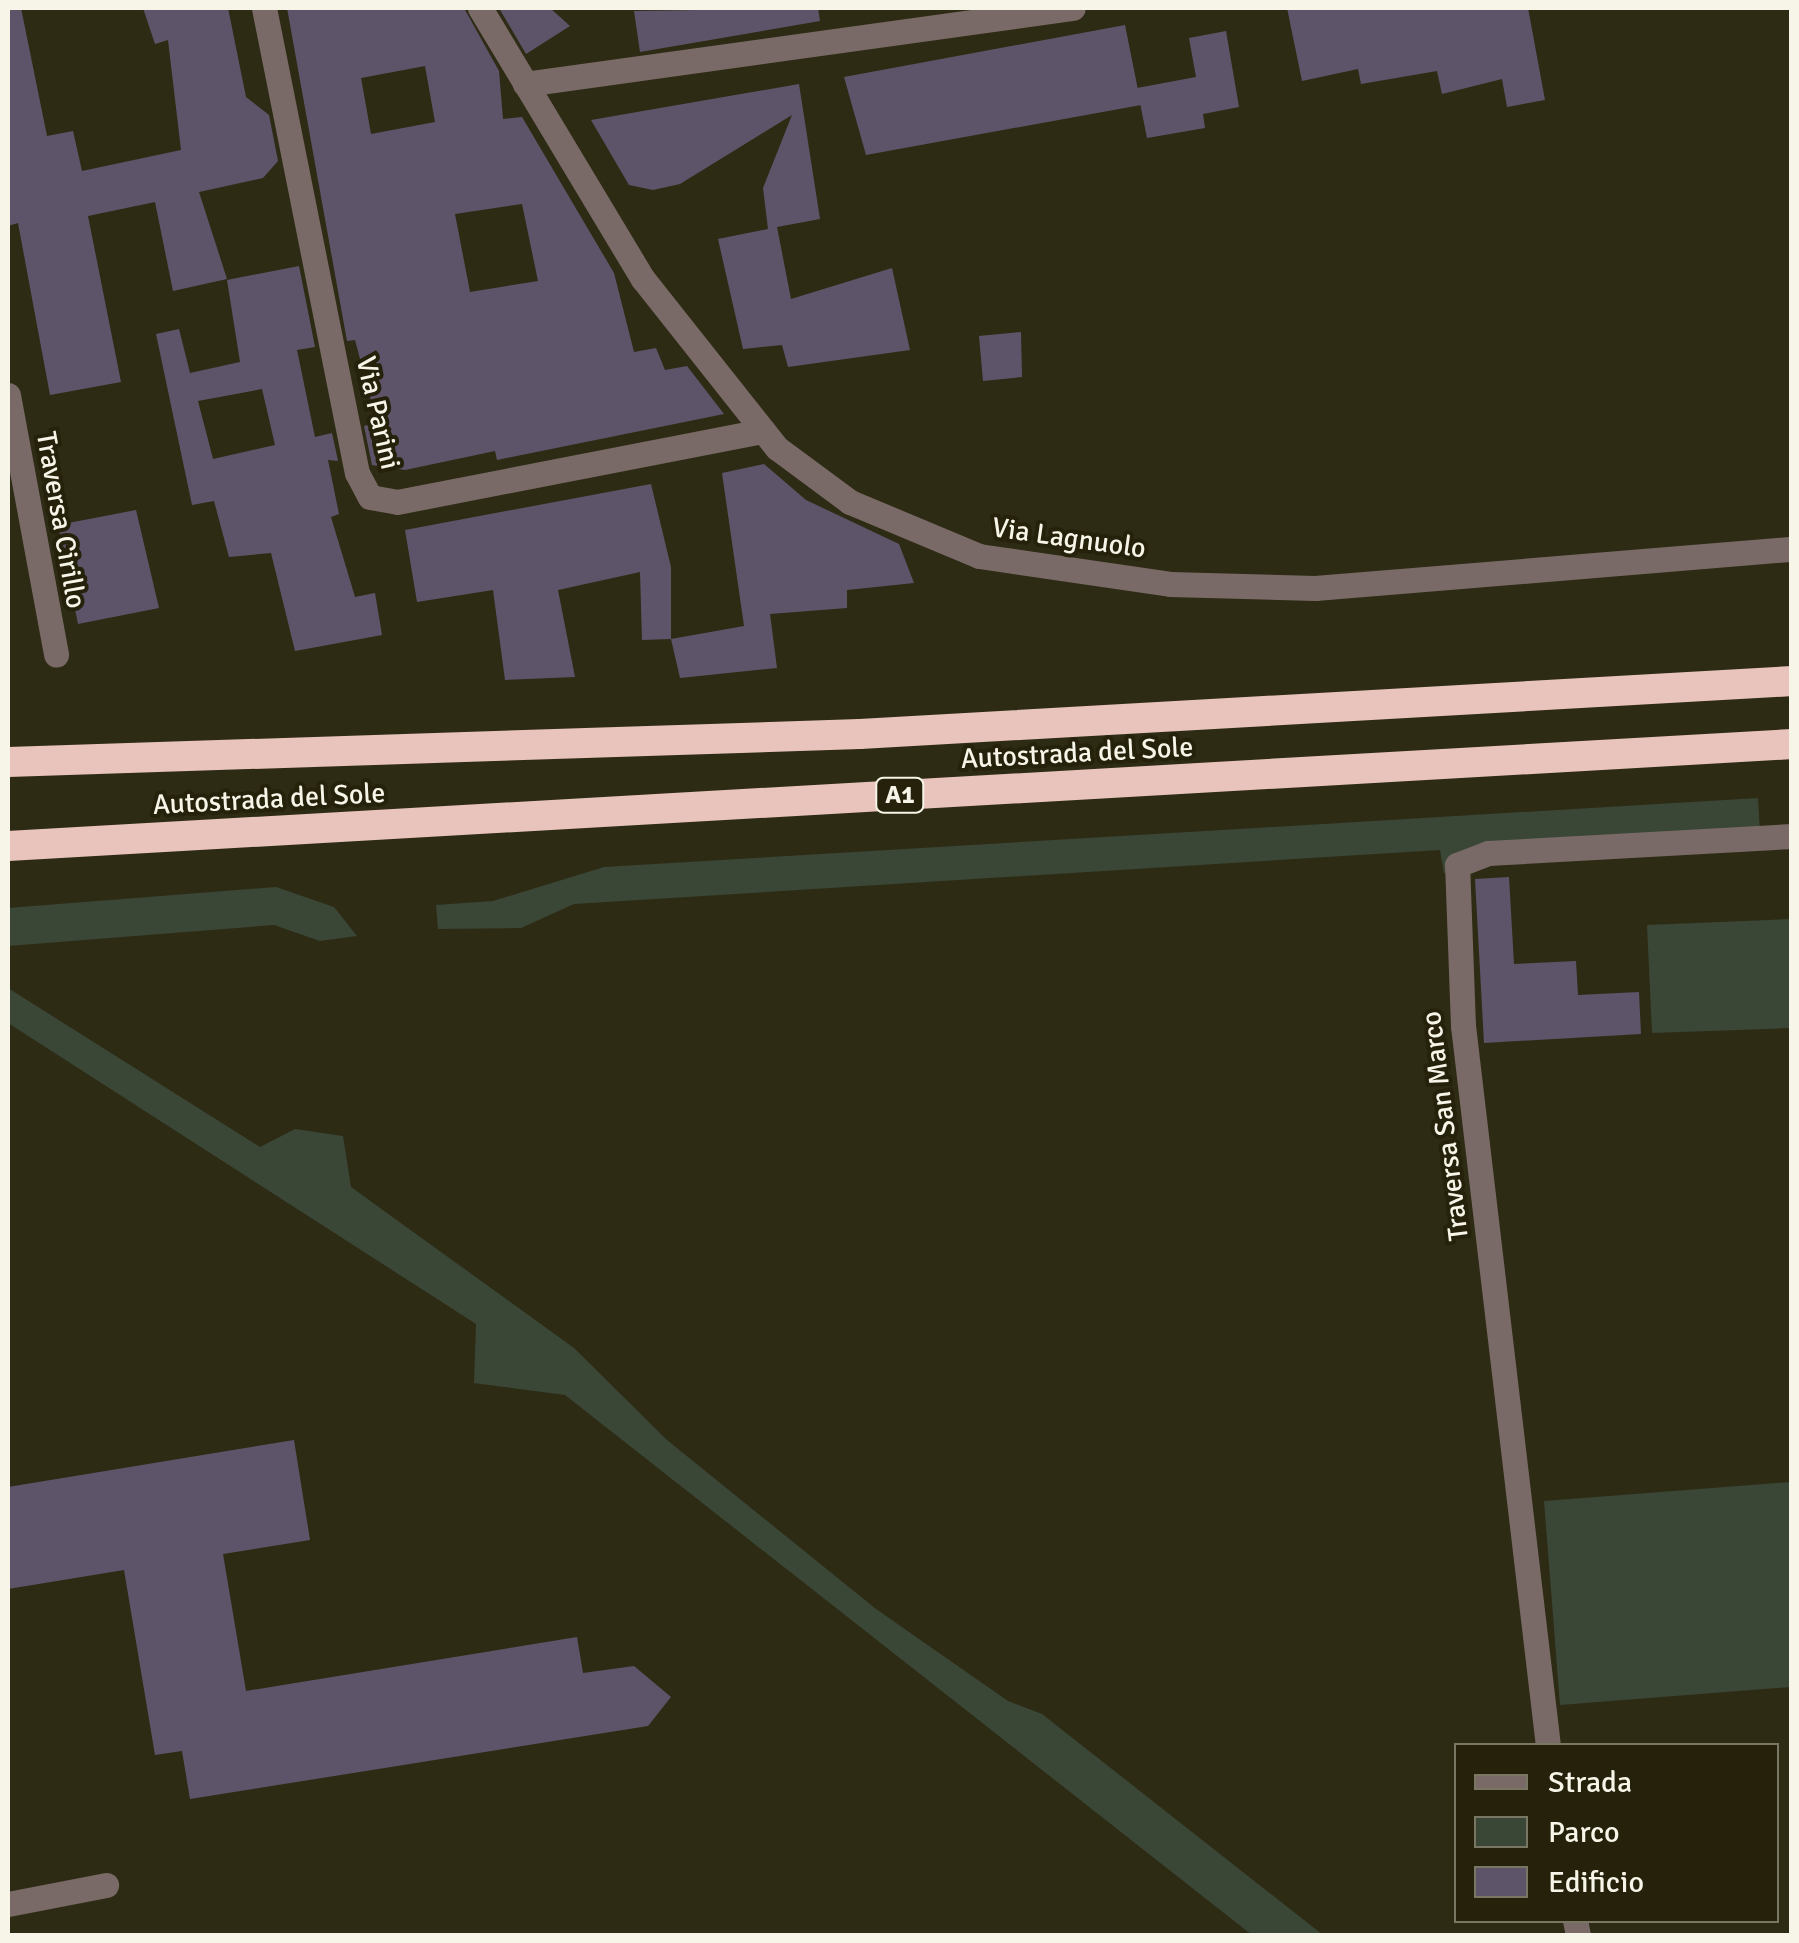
<!DOCTYPE html>
<style>
body{margin:0}
#map{position:relative;width:1799px;height:1943px;overflow:hidden;background:#2e2b15;font-family:Signika,sans-serif}
div>[style]{position:absolute}
[style*='--x']{left:calc(var(--x)*1px);top:calc(var(--y)*1px);width:calc(var(--w)*1px);rotate:calc(var(--a)*1deg)}
.green>*{inset:0;background:#3a4636}
.building>*{inset:0;background:#5e546a}
.street>*{height:25px;margin:-12.5px;padding:0 12.5px;transform-origin:12.5px;border-radius:12.5px;background:#7a6a67}
.highway>*{height:30px;margin:-15px;padding:0 15px;transform-origin:15px;border-radius:15px;background:#e9c4bc}
span{translate:-50% -50%;white-space:nowrap;text-align:center;line-height:1.15;-webkit-text-stroke:8px #25210b;paint-order:stroke}
.shield-label span{padding:2px 8px;background:#25210b;border:2px solid;border-radius:8px;-webkit-text-stroke-width:0}
.shield-label{font-size:25px;color:#f7f5e8;font-weight:700}
.street-label{font-size:28px;color:#f7f5e8}
.frame{position:absolute;inset:0;border:10px solid #f7f5e8;pointer-events:none}
.legend{position:absolute;left:1454px;top:1743px;width:325px;height:180px;box-sizing:border-box;background:#25210b;border:2px solid #797663;margin:0;padding:12px 18px;list-style:none;font-size:30px;color:#f7f5e8}
.legend li{display:flex;align-items:center;gap:20px;height:50px}
.legend b{width:50px;border:2px solid #797663}
</style>
<div id="map">
<div class="green">
<div style="clip-path:polygon(1758px 798px,1760px 833px,1493px 848px,1444px 874px,1440px 850px,574px 904px,521px 928px,438px 929px,436px 905px,493px 901px,604px 867px)"></div>
<div style="clip-path:polygon(276px 887px,334px 907px,357px 936px,320px 941px,274px 925px,8px 946px,8px 908px)"></div>
<div style="clip-path:polygon(1791px 919px,1791px 1028px,1652px 1033px,1647px 925px)"></div>
<div style="clip-path:polygon(8px 988px,260px 1147px,295px 1129px,343px 1136px,351px 1187px,574px 1348px,667px 1440px,876px 1609px,1008px 1701px,1042px 1714px,1323px 1935px,1252px 1935px,565px 1395px,474px 1383px,476px 1324px,8px 1023px)"></div>
<div style="clip-path:polygon(1791px 1482px,1791px 1687px,1560px 1705px,1544px 1501px)"></div>
</div>
<div class="building">
<div style="clip-path:polygon(21px 8px,47px 136px,73px 131px,82px 171px,181px 150px,168px 40px,155px 44px,143px 8px,228px 8px,246px 97px,269px 115px,278px 161px,263px 178px,199px 192px,227px 279px,173px 291px,155px 202px,88px 216px,121px 382px,50px 395px,18px 223px,8px 226px,8px 10px)"></div>
<div style="clip-path:polygon(evenodd,287px 8px,464px 8px,499px 71px,503px 119px,522px 117px,614px 273px,634px 352px,656px 348px,665px 370px,687px 366px,724px 414px,497px 460px,495px 451px,405px 470px,372px 465px,364px 426px,377px 423px,355px 340px,347px 341px,287px 8px,425px 66px,435px 122px,371px 134px,361px 78px,425px 66px,287px 8px,522px 204px,538px 281px,470px 292px,455px 214px,522px 204px)"></div>
<div style="clip-path:polygon(499px 8px,550px 8px,570px 26px,526px 54px)"></div>
<div style="clip-path:polygon(818px 8px,820px 21px,640px 52px,634px 11px)"></div>
<div style="clip-path:polygon(1287px 8px,1528px 8px,1545px 100px,1507px 107px,1502px 79px,1442px 94px,1437px 71px,1361px 84px,1358px 69px,1302px 81px)"></div>
<div style="clip-path:polygon(1125px 25px,1141px 105px,866px 155px,844px 77px)"></div>
<div style="clip-path:polygon(1226px 31px,1239px 107px,1203px 114px,1205px 128px,1147px 138px,1137px 88px,1196px 77px,1189px 38px)"></div>
<div style="clip-path:polygon(799px 84px,820px 219px,777px 227px,791px 299px,892px 268px,910px 350px,788px 367px,782px 345px,743px 349px,718px 239px,768px 229px,763px 188px,792px 115px,680px 184px,653px 190px,629px 185px,591px 120px)"></div>
<div style="clip-path:polygon(evenodd,299px 266px,315px 347px,297px 350px,315px 437px,332px 433px,338px 461px,328px 460px,339px 514px,331px 517px,355px 597px,375px 593px,382px 635px,295px 651px,271px 553px,229px 557px,214px 501px,192px 505px,156px 334px,179px 329px,190px 373px,240px 362px,227px 280px,299px 266px,262px 389px,275px 445px,213px 459px,198px 401px,262px 389px)"></div>
<div style="clip-path:polygon(1021px 332px,1022px 377px,983px 381px,979px 336px)"></div>
<div style="clip-path:polygon(764px 464px,806px 500px,899px 544px,914px 583px,847px 590px,847px 608px,770px 614px,777px 668px,680px 678px,671px 639px,744px 626px,722px 473px)"></div>
<div style="clip-path:polygon(651px 484px,671px 567px,671px 639px,642px 640px,640px 572px,558px 590px,575px 677px,505px 680px,493px 590px,417px 602px,405px 530px)"></div>
<div style="clip-path:polygon(136px 510px,159px 608px,78px 624px,58px 525px)"></div>
<div style="clip-path:polygon(1509px 877px,1514px 964px,1576px 961px,1578px 995px,1639px 992px,1641px 1034px,1484px 1043px,1475px 879px)"></div>
<div style="clip-path:polygon(294px 1440px,310px 1540px,223px 1554px,246px 1691px,577px 1637px,583px 1673px,634px 1666px,671px 1697px,648px 1726px,190px 1799px,182px 1751px,155px 1755px,124px 1570px,8px 1589px,8px 1487px)"></div>
</div>
<div class="street">
<div style="--x:264;--y:8;--w:474;--a:78.7"></div>
<div style="--x:357;--y:473;--w:27;--a:62"></div>
<div style="--x:370;--y:497;--w:27;--a:10"></div>
<div style="--x:397;--y:502;--w:373;--a:-11"></div>
<div style="--x:480;--y:8;--w:316;--a:59"></div>
<div style="--x:643;--y:279;--w:216;--a:51.6"></div>
<div style="--x:777;--y:448;--w:91;--a:36.5"></div>
<div style="--x:850;--y:502;--w:140;--a:22.7"></div>
<div style="--x:979;--y:556;--w:193;--a:8.3"></div>
<div style="--x:1170;--y:584;--w:145;--a:1.6"></div>
<div style="--x:1315;--y:588;--w:479;--a:-4.7"></div>
<div style="--x:525;--y:84;--w:553;--a:-7.9"></div>
<div style="--x:8;--y:395;--w:264;--a:79.5"></div>
<div style="--x:1548;--y:1746;--w:725;--a:-96.73"></div>
<div style="--x:1463;--y:1026;--w:161;--a:-92.1"></div>
<div style="--x:1457;--y:865;--w:33;--a:-21"></div>
<div style="--x:1488;--y:853;--w:304;--a:-3.2"></div>
<div style="--x:8;--y:1904;--w:100;--a:-11"></div>
<div style="--x:1575;--y:1920;--w:16;--a:79"></div>
</div>
<div class="highway">
<div style="--x:8;--y:762;--w:852;--a:-1.88"></div>
<div style="--x:860;--y:734;--w:934;--a:-3.25"></div>
<div style="--x:8;--y:846;--w:1787;--a:-3.27"></div>
</div>
<div class="shield-label">
<span style="left:900px;top:795px">A1</span>
</div>
<div class="street-label">
<span style="left:378px;top:413px;rotate:77deg">Via Parini</span>
<span style="left:61px;top:520px;rotate:80deg">Traversa Cirillo</span>
<span style="left:1069px;top:538px;rotate:8deg">Via Lagnuolo</span>
<span style="left:1077px;top:753px;rotate:-3deg">Autostrada del Sole</span>
<span style="left:269px;top:799px;rotate:-3deg">Autostrada del Sole</span>
<span style="left:1445px;top:1126px;rotate:-97deg">Traversa San Marco</span>
</div>
<div class="frame"></div>
<ul class="legend">
<li><b style="height:12px;background:#7a6a67"></b>Strada</li>
<li><b style="height:28px;background:#3a4636"></b>Parco</li>
<li><b style="height:28px;background:#5e546a"></b>Edificio</li>
</ul>
</div>
